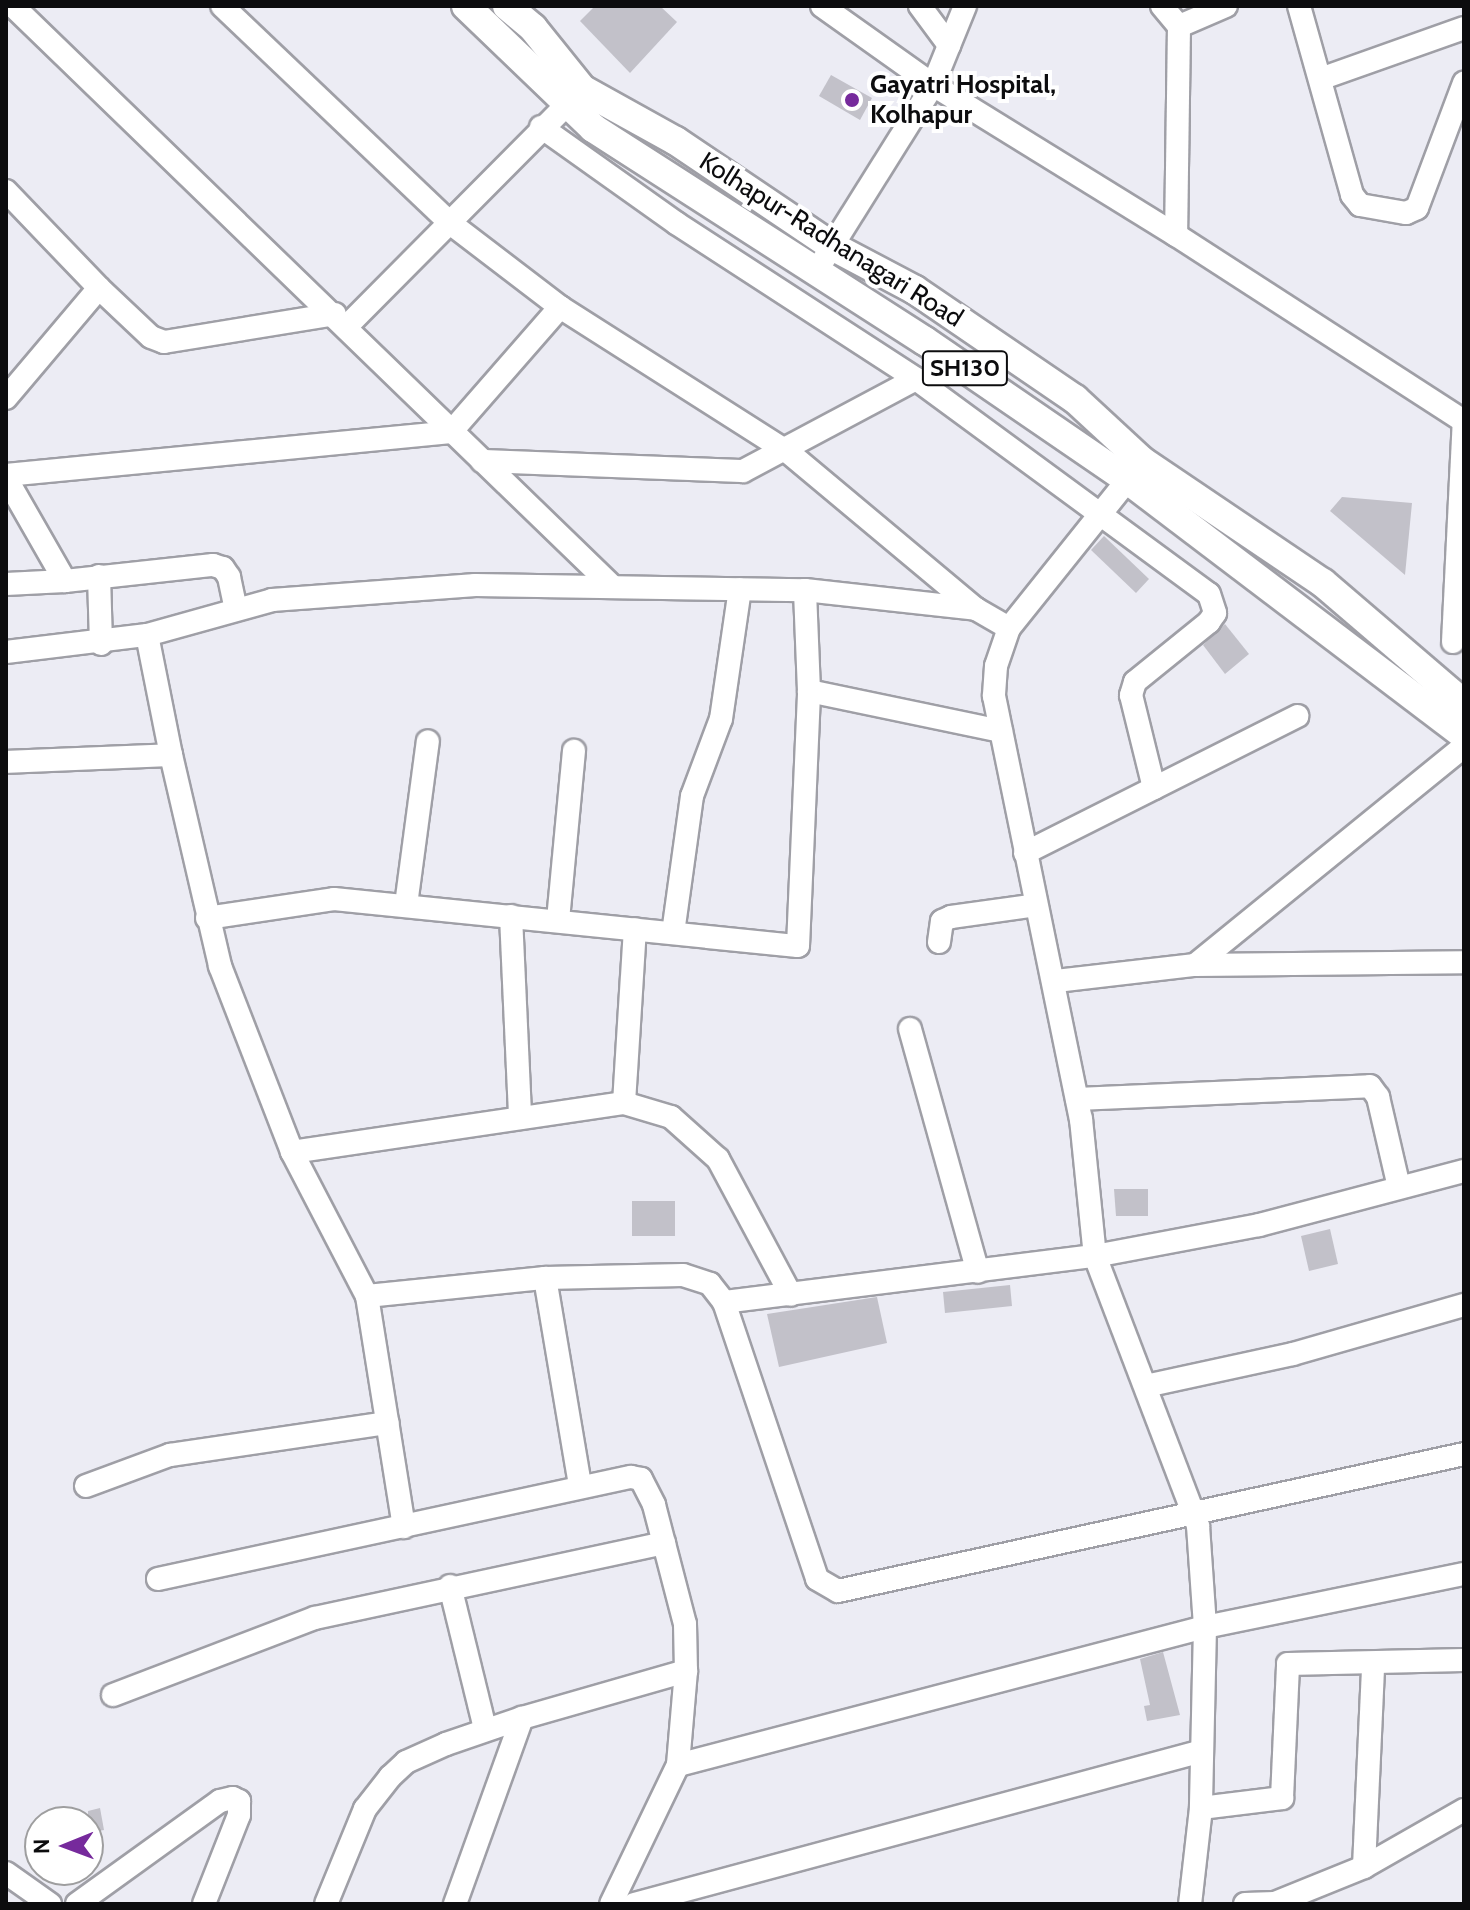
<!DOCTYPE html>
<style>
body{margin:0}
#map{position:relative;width:1470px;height:1910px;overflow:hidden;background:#ececf4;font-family:Cabin,sans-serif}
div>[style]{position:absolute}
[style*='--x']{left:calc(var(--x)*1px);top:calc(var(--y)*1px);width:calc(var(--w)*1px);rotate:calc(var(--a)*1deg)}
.building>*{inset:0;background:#c2c1c9}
.roads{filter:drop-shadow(2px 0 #9f9fa6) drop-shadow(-2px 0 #9f9fa6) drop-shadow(0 2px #9f9fa6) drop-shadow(0 -2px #9f9fa6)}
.minor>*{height:22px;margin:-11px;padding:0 11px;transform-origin:11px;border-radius:11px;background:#fff}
.major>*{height:28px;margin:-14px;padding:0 14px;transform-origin:14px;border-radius:14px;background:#fff}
.dots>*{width:22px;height:22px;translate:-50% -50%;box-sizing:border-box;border:4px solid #fff;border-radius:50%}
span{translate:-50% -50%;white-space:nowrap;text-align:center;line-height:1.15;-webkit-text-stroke:8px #fff;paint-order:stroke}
.shield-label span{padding:2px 6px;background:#fff;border:2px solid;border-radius:6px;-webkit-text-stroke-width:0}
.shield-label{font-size:24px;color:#0c0c0e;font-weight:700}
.poi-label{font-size:26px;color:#0c0c0e;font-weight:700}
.left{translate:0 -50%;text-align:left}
.street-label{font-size:26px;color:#0c0c0e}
.frame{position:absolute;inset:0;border:8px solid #0c0c0e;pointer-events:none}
.north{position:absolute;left:24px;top:1806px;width:80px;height:80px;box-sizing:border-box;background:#fff;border:2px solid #9e9e9f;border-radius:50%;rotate:269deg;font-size:22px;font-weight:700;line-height:32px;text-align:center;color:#0c0c0e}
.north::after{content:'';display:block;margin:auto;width:28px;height:36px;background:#762a9c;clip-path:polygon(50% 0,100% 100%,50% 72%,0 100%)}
</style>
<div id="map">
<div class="building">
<div style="clip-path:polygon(595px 6px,660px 6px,677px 22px,630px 73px,580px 21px)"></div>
<div style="clip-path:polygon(831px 75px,872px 98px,860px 120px,819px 96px)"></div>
<div style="clip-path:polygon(1342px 497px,1412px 503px,1405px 575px,1330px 511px)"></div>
<div style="clip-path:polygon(1104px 536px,1149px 579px,1136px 593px,1091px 550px)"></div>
<div style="clip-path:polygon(1225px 624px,1249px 654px,1225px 674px,1203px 645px)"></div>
<div style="clip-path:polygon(1114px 1189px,1148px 1189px,1148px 1216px,1116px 1216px)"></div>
<div style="clip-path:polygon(632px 1201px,675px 1201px,675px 1236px,632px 1236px)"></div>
<div style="clip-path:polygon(1330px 1229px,1338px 1264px,1309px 1271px,1301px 1236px)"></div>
<div style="clip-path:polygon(1010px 1285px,1012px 1306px,945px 1313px,943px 1292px)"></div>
<div style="clip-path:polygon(877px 1297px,887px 1343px,779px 1367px,767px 1314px)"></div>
<div style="clip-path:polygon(1163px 1652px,1180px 1715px,1147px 1721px,1144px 1706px,1150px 1705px,1140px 1659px)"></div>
<div style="clip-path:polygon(100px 1808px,104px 1830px,88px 1833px,88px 1811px)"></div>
</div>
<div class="roads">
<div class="minor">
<div style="--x:13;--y:6;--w:834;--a:44.08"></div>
<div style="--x:822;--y:6;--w:136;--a:35.4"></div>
<div style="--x:933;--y:85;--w:286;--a:31.7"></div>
<div style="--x:920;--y:6;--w:49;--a:53.4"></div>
<div style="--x:1162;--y:6;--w:26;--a:50"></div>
<div style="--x:1226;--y:6;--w:51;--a:156.9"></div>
<div style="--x:1179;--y:26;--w:209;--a:90.8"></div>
<div style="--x:1176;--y:235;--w:343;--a:32.9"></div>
<div style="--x:1299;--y:6;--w:196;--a:74.3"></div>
<div style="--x:1352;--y:195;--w:13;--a:51"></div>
<div style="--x:1360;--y:205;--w:47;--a:9.9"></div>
<div style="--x:1406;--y:213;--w:12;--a:-24"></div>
<div style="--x:1417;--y:208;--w:134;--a:-69.4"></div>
<div style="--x:1323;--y:78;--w:150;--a:-19.5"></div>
<div style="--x:541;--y:127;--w:166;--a:35.4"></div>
<div style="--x:676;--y:223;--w:286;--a:33"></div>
<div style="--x:916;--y:379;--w:363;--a:36.3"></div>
<div style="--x:1209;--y:594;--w:20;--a:72"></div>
<div style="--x:1215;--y:613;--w:11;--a:124"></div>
<div style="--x:1209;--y:622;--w:95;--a:141"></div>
<div style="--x:1135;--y:682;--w:14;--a:107"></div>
<div style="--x:1131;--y:695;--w:96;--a:76.1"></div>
<div style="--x:6;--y:191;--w:134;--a:46.2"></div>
<div style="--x:99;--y:288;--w:71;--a:43.3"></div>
<div style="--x:151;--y:337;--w:14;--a:21"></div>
<div style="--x:164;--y:342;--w:173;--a:-9.3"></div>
<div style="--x:824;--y:259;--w:205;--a:-57.9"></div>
<div style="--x:933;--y:85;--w:85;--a:-67.9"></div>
<div style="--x:560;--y:307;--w:270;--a:32.5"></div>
<div style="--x:788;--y:452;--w:245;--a:39.9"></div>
<div style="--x:348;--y:325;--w:328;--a:-45.2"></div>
<div style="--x:6;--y:398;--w:144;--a:-49.8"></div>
<div style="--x:482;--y:461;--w:261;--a:2.2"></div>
<div style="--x:743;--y:471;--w:196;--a:-28"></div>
<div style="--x:1138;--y:467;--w:206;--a:128.7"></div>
<div style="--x:1009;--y:628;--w:40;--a:108.9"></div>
<div style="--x:996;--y:666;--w:30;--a:94"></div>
<div style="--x:994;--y:696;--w:432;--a:78.4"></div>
<div style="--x:1081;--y:1119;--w:138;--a:84.2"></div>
<div style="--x:1095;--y:1256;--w:289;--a:69.1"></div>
<div style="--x:1198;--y:1526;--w:101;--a:86"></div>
<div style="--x:1205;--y:1627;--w:181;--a:91.3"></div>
<div style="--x:1201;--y:1808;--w:97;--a:96.5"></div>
<div style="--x:6;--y:475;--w:447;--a:-5.5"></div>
<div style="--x:451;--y:432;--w:166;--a:-48.9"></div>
<div style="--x:560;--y:307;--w:140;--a:-142.6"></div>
<div style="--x:449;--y:222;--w:313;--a:-136.4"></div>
<div style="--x:6;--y:478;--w:119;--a:60.2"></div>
<div style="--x:65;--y:581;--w:149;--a:-6.2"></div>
<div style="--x:213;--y:565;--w:10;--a:17"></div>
<div style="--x:223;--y:568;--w:11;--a:56"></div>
<div style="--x:229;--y:577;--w:33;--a:78"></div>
<div style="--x:99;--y:576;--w:68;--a:88.3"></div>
<div style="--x:6;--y:584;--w:59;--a:-2.9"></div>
<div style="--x:1453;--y:642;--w:222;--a:-87.2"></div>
<div style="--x:6;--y:652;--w:142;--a:-6.9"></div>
<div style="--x:147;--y:635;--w:130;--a:-15.6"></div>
<div style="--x:272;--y:600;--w:204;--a:-4.2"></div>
<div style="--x:475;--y:585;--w:330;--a:0.9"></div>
<div style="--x:805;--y:590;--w:172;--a:6.3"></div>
<div style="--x:976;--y:609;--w:38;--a:30"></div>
<div style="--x:809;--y:691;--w:196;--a:11.8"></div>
<div style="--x:171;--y:755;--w:217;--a:76.9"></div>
<div style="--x:220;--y:966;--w:199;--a:68.8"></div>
<div style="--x:292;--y:1152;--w:162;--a:62.5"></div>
<div style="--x:367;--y:1296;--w:234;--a:80.9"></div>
<div style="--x:6;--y:762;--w:165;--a:-2.4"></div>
<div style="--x:171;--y:755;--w:122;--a:-101.3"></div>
<div style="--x:1025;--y:853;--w:305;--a:-26.7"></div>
<div style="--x:406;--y:905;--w:165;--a:-82.4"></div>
<div style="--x:511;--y:916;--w:202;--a:87.4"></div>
<div style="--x:207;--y:918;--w:128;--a:-8.5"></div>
<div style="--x:334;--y:899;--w:466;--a:5.8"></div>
<div style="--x:798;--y:946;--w:255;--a:-87.5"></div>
<div style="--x:809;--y:691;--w:101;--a:-92.3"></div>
<div style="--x:558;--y:920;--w:170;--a:-84.6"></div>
<div style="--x:673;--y:933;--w:138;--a:-82.1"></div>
<div style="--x:692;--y:796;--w:82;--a:-69.4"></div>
<div style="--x:721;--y:719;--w:131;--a:-81.7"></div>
<div style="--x:939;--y:942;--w:21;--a:-82"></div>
<div style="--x:942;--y:921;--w:10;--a:-24"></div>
<div style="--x:951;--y:917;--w:86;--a:-8"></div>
<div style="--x:1195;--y:965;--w:347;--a:-39.1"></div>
<div style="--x:1056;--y:981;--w:140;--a:-6.6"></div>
<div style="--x:1195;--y:965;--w:269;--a:-0.6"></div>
<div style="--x:910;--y:1029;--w:252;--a:74.4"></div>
<div style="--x:1077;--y:1099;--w:293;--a:-2.5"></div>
<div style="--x:1370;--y:1086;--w:14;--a:54"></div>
<div style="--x:1378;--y:1097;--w:92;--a:76.9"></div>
<div style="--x:624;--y:1103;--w:174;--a:-86.4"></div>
<div style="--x:292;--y:1152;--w:336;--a:-8.4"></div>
<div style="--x:624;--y:1103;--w:49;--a:16.6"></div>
<div style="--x:671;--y:1117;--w:63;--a:41.8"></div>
<div style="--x:718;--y:1159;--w:154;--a:61.8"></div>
<div style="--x:545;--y:1278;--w:211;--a:80.4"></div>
<div style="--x:367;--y:1296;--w:179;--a:-5.8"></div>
<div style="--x:545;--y:1278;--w:138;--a:-1.2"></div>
<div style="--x:683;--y:1275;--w:28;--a:18"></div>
<div style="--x:710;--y:1284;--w:23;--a:52"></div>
<div style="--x:724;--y:1302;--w:292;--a:71.4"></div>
<div style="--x:817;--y:1579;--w:24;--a:30"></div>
<div style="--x:838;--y:1591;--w:641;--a:-12.34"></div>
<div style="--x:724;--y:1302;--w:374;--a:-7.1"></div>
<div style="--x:1095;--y:1256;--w:167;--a:-10.7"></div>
<div style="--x:1259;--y:1225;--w:212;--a:-14.8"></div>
<div style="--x:1146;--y:1386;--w:150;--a:-12.3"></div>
<div style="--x:1293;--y:1354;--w:178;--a:-16"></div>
<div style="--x:86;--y:1486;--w:90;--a:-20.3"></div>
<div style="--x:170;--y:1455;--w:220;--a:-8.4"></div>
<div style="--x:158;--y:1579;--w:484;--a:-12.2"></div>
<div style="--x:631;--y:1477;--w:10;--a:11"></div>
<div style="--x:641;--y:1479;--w:29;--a:63"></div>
<div style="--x:654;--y:1505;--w:123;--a:75.4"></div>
<div style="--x:685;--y:1624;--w:47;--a:88.8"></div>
<div style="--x:450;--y:1586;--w:147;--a:76.2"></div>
<div style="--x:113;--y:1695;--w:216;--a:-20.9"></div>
<div style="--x:315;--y:1618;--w:357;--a:-12.1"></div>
<div style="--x:1201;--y:1808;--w:82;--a:-7"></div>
<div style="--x:1282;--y:1798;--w:134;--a:-87.4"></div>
<div style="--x:1288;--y:1664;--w:176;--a:-1.3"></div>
<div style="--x:1364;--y:1867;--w:202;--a:-87.4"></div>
<div style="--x:6;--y:1873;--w:54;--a:35.2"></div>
<div style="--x:77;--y:1904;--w:176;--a:-35.8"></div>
<div style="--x:220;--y:1801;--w:13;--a:-13"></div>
<div style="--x:233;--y:1798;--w:7;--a:27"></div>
<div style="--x:239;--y:1801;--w:14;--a:90"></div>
<div style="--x:239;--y:1815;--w:96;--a:111.5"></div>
<div style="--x:326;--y:1904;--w:103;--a:-67.7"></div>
<div style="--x:365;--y:1809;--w:41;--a:-52"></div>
<div style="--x:390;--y:1777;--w:22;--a:-43"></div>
<div style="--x:406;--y:1762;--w:44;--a:-24.2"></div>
<div style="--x:446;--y:1744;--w:80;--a:-18.9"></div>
<div style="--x:522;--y:1718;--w:171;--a:-16"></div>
<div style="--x:686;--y:1671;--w:94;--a:94.9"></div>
<div style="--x:678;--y:1765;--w:545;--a:-14.67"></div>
<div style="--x:1205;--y:1627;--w:264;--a:-11.6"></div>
<div style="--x:455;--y:1904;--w:198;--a:-70.2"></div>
<div style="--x:611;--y:1904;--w:154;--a:-64.3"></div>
<div style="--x:634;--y:1904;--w:588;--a:-15.08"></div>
<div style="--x:1245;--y:1904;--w:30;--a:-2"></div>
<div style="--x:1275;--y:1903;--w:96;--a:-22"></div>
<div style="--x:1364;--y:1867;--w:115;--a:-29.7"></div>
</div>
<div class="major">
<div style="--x:466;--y:6;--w:176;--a:43.8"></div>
<div style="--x:593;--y:128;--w:394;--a:32.7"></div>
<div style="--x:925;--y:341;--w:246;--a:34.4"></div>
<div style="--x:1128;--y:480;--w:422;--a:37.2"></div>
<div style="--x:507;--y:6;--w:34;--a:40"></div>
<div style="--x:533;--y:28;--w:78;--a:51.2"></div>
<div style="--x:582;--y:89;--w:107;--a:29"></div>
<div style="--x:676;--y:141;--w:186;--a:34"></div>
<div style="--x:830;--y:245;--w:96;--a:27.9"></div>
<div style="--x:915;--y:290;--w:194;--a:34.3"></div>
<div style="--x:1075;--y:399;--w:91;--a:42.8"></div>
<div style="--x:1142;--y:461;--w:218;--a:34"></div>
<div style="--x:1323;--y:583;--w:186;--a:40.6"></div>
</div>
</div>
<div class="dots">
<div style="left:852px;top:100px;background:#762a9c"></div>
</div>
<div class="shield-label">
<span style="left:965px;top:368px">SH130</span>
</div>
<div class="poi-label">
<span class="left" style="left:870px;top:100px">Gayatri Hospital,<br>Kolhapur</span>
</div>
<div class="street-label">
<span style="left:831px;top:240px;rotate:32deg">Kolhapur-Radhanagari Road</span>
</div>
<div class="frame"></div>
<div class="north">N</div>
</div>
